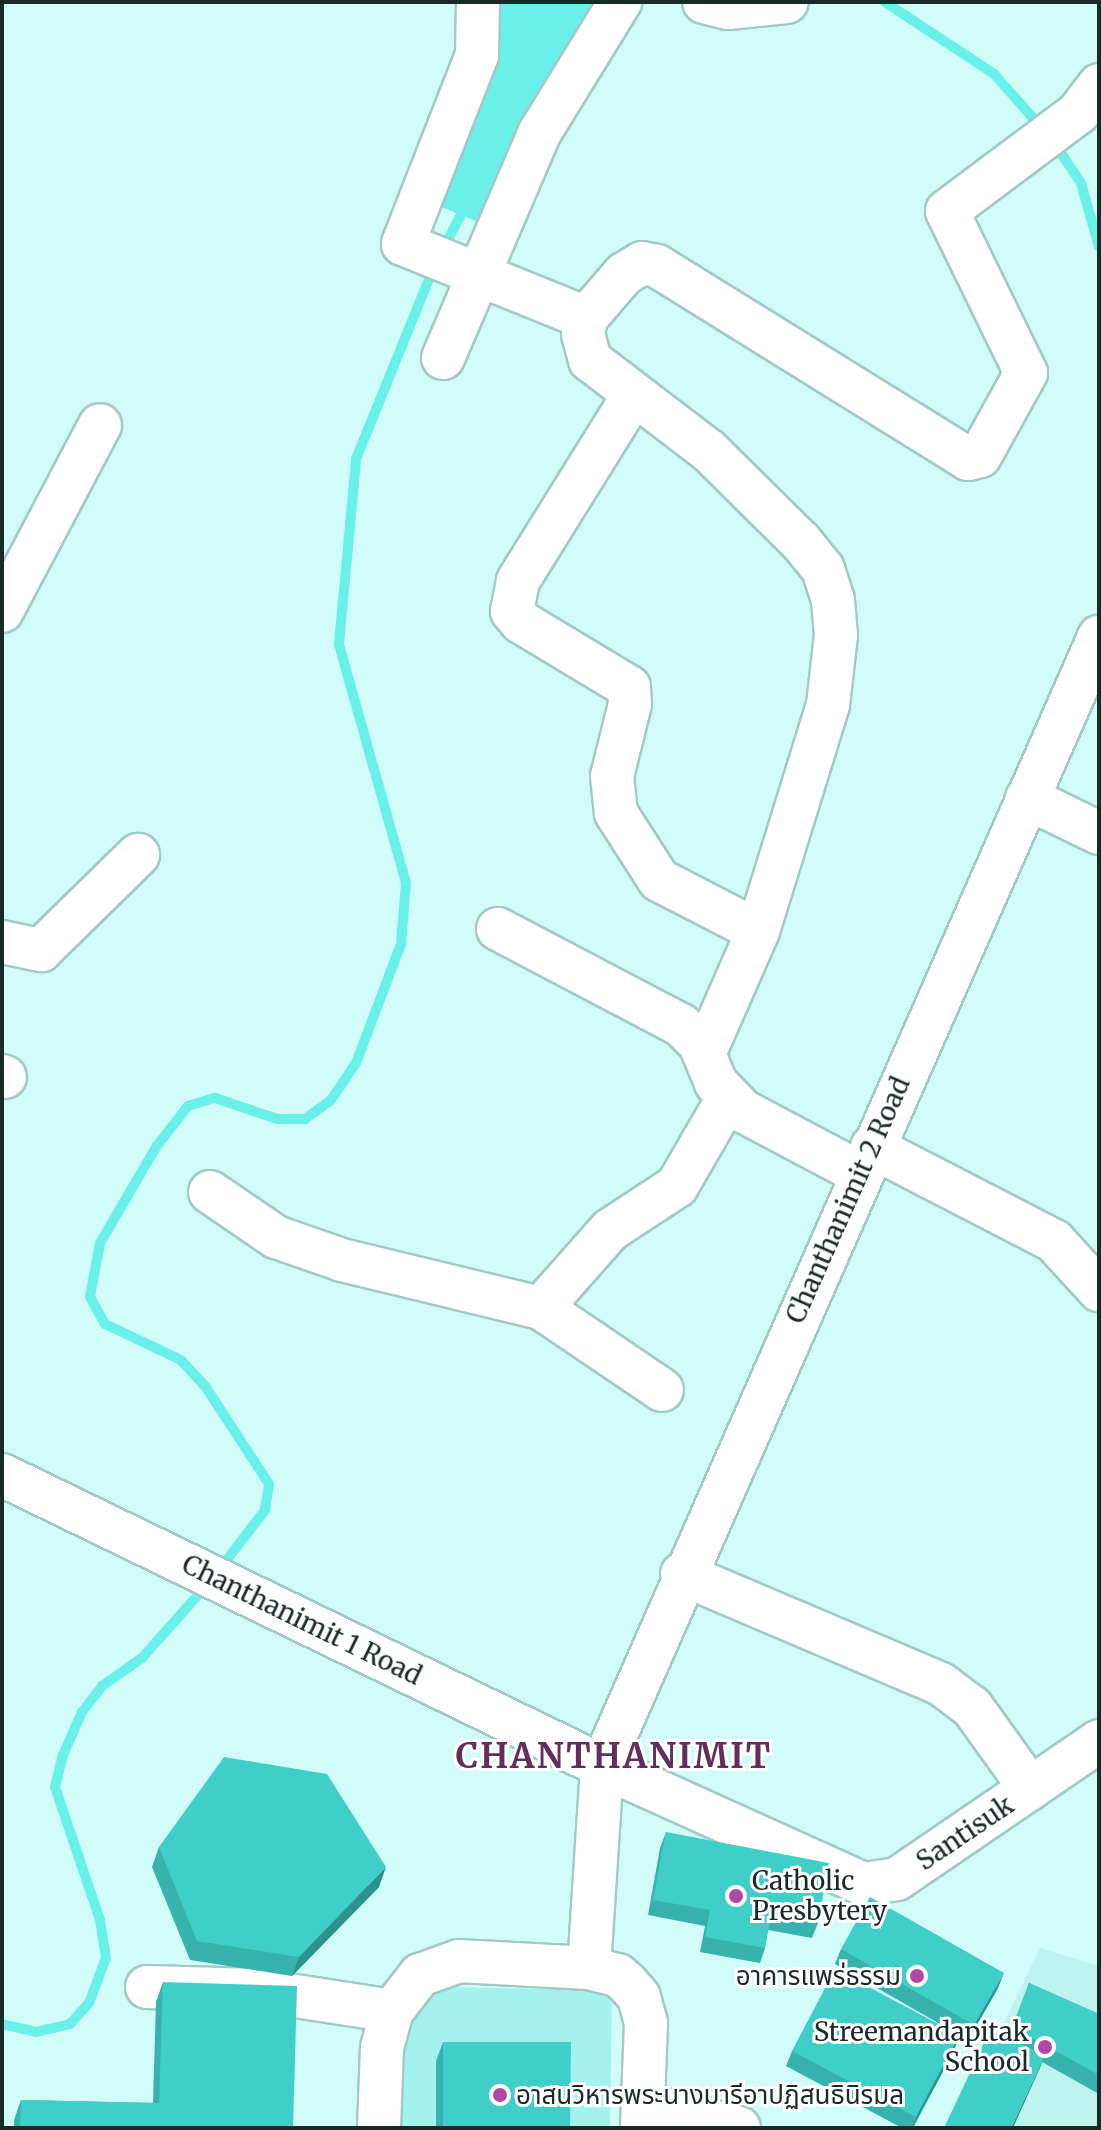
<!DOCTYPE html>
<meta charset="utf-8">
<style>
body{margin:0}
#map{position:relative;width:1101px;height:2130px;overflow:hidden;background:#d2fcf9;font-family:Merriweather,"Noto Sans Thai",serif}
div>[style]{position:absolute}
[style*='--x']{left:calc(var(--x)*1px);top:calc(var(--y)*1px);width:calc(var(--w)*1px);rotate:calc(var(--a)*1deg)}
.built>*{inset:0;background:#bff3ef}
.green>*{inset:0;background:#a3f2ed}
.water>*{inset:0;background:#68f0e9}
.stream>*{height:10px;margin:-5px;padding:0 5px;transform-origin:5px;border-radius:5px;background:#68f0e9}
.roads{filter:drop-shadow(2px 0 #a1cac7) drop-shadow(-2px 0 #a1cac7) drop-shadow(0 2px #a1cac7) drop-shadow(0 -2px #a1cac7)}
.minor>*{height:42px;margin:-21px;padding:0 21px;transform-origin:21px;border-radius:21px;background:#fff}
.wall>*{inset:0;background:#37b2ac}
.shaded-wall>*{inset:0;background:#2d918c}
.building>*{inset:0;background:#40cfc8}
.dots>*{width:22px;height:22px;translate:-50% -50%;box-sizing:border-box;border:4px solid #fff;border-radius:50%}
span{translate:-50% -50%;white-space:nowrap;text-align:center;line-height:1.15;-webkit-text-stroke:6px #fff;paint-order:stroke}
.street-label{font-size:26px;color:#1a2a29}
.poi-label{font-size:26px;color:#1a2a29}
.left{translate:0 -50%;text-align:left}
.right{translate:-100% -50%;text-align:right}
.district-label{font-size:34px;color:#632e5d;font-weight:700;letter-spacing:2px}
.frame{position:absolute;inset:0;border:4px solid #1a2a29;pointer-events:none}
</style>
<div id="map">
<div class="built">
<div style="clip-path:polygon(1040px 1948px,1099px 1966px,1099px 2128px,953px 2128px)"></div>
</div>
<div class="green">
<div style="clip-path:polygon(432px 1987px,612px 1990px,610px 2128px,393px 2128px,395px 2039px)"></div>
</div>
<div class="water">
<div style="clip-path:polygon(490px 2px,597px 2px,483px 224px,427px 201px)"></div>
</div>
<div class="stream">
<div style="--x:885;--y:2;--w:131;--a:33.4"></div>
<div style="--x:994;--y:74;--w:71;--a:48.4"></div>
<div style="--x:1054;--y:143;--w:48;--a:56"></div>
<div style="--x:1081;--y:183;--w:66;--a:74.3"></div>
<div style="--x:443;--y:249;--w:52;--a:-62.4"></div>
<div style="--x:219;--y:1570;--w:76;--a:-52.5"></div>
<div style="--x:265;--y:1510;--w:26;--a:-81"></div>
<div style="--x:269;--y:1484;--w:117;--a:-123.1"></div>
<div style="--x:205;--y:1386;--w:35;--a:-133"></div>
<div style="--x:181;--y:1360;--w:84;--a:-154.7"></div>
<div style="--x:105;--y:1324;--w:31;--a:-119"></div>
<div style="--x:90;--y:1297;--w:55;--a:-79.5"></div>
<div style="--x:100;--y:1243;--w:111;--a:-59.7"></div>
<div style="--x:156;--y:1147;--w:52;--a:-52"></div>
<div style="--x:188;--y:1106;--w:28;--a:-17"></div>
<div style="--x:215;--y:1098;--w:65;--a:18.7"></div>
<div style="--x:277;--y:1119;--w:28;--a:0"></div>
<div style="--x:305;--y:1119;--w:32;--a:-36"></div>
<div style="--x:331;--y:1100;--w:45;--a:-56"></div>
<div style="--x:356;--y:1063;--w:127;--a:-69.3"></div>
<div style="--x:401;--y:944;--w:61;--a:-85.3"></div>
<div style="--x:406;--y:883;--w:248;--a:-105.7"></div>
<div style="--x:339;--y:644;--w:186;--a:-84.7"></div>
<div style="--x:356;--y:459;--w:207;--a:-67.9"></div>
<div style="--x:2;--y:2024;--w:35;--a:13"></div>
<div style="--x:36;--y:2032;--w:35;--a:-13"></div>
<div style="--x:70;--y:2024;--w:28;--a:-48"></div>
<div style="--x:89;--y:2003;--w:48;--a:-69.3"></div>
<div style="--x:106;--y:1958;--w:38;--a:-99"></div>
<div style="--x:100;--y:1920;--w:140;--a:-108.7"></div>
<div style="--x:55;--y:1787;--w:33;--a:-76"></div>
<div style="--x:63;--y:1755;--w:47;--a:-66.2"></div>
<div style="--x:82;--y:1712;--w:33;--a:-52"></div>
<div style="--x:102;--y:1686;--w:49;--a:-35"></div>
<div style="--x:142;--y:1658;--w:96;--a:-48.4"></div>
</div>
<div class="roads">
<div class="minor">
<div style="--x:478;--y:2;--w:53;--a:91.1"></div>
<div style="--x:477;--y:55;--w:203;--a:111.4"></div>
<div style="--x:403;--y:244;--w:197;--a:22"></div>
<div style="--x:704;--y:2;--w:25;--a:14"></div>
<div style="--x:728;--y:8;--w:59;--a:-5.8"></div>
<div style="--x:443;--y:358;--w:246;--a:-66.8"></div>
<div style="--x:540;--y:132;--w:153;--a:-58.4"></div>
<div style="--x:633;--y:396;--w:218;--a:121.9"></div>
<div style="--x:518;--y:581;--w:31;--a:101"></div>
<div style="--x:512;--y:611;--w:14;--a:51"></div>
<div style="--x:521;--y:622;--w:126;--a:31"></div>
<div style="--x:629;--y:687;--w:17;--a:87"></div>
<div style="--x:630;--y:704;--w:74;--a:104"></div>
<div style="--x:612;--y:776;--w:37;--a:84"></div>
<div style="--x:616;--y:813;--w:80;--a:57.3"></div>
<div style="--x:659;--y:880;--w:111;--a:27.3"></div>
<div style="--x:2;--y:611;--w:210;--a:-62.2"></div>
<div style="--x:1027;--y:798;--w:80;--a:25.9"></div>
<div style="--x:498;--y:929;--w:207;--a:27.7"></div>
<div style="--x:681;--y:1025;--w:27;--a:45"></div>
<div style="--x:700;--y:1044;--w:42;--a:67.7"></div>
<div style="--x:716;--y:1083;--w:39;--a:46"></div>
<div style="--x:743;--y:1111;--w:132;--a:27.9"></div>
<div style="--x:2;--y:942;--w:40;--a:12"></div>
<div style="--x:41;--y:950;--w:136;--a:-44.4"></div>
<div style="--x:704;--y:1054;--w:134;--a:-66.3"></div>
<div style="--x:758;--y:931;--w:237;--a:-72.8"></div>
<div style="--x:828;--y:705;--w:70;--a:-83.5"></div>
<div style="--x:836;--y:635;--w:35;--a:-95"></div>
<div style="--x:833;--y:600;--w:33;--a:-108"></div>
<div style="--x:823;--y:569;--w:36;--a:-129"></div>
<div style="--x:800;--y:541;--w:128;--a:-135.3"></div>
<div style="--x:709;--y:451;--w:150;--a:-142.6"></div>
<div style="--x:590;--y:360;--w:27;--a:-105"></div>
<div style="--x:583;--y:334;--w:16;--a:-79"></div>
<div style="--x:586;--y:318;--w:58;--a:-49.2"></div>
<div style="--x:624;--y:274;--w:21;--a:-31"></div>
<div style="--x:642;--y:263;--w:15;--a:11"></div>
<div style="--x:657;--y:266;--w:366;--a:31.8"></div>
<div style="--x:968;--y:459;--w:12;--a:-14"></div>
<div style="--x:980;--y:456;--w:95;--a:-61"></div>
<div style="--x:1026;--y:373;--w:180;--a:-116"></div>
<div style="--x:947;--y:211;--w:164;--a:-36.8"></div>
<div style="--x:1078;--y:113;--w:35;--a:-53"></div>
<div style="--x:2;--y:1076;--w:3;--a:18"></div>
<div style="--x:872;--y:1147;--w:205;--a:27.3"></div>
<div style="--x:1054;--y:1241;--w:67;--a:47.4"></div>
<div style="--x:210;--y:1192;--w:80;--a:34.3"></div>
<div style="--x:276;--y:1237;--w:70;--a:19.2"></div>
<div style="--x:342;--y:1260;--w:205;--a:13.6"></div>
<div style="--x:541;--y:1308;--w:146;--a:34.1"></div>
<div style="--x:541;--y:1308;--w:104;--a:-48.5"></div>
<div style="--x:610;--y:1230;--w:80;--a:-33.3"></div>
<div style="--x:677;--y:1186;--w:102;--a:-59.9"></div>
<div style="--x:2;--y:1475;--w:667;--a:25.87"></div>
<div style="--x:602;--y:1766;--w:286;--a:24.3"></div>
<div style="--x:863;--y:1884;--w:34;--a:-8"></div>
<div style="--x:897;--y:1879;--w:245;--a:-34.3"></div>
<div style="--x:682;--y:1574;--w:281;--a:23"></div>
<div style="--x:941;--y:1684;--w:39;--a:37"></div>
<div style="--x:972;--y:1707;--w:100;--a:54.4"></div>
<div style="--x:589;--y:1968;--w:202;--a:-86.3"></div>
<div style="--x:602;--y:1766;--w:1234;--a:-66.24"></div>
<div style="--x:147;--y:1987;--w:110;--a:1.6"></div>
<div style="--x:257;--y:1990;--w:137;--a:8.8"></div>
<div style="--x:644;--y:2104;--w:98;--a:14.2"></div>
<div style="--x:379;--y:2128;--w:80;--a:-87.9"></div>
<div style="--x:382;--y:2048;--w:38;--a:-75"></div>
<div style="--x:392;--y:2011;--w:46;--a:-52.1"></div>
<div style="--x:420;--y:1975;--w:41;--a:-19.7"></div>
<div style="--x:459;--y:1961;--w:130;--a:3.1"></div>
<div style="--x:589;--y:1968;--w:30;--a:14"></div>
<div style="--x:618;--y:1975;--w:12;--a:42"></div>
<div style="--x:627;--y:1983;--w:18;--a:49"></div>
<div style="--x:639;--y:1997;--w:27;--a:75"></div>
<div style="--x:646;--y:2023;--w:105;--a:92.2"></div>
</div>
</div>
<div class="wall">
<div style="clip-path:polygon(666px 1832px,818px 1923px,812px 1938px,768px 1930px,765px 1948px,760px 1963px,700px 1952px,705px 1926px,648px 1915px,660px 1848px)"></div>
<div style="clip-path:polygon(159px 1847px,379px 1887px,292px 1976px,190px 1960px,152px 1867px)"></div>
<div style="clip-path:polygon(841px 1949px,998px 1988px,968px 2040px,835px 1964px)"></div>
<div style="clip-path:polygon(163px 1982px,293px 2128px,14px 2128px,14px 2120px,21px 2100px,153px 2103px,156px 2002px)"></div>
<div style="clip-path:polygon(1029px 1983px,1099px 2014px,1099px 2094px,1042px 2062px,1039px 2070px,1008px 2039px)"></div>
<div style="clip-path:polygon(443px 2042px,570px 2128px,436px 2128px,436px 2061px)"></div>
<div style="clip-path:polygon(792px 2051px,954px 2051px,913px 2128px,902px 2128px,786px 2066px)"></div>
</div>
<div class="shaded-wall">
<div style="clip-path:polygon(386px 1867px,379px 1887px,292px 1976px,299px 1957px)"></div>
<div style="clip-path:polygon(1004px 1973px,998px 1988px,968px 2040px,974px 2025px)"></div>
<div style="clip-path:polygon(959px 2035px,954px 2051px,912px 2128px,916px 2117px)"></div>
<div style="clip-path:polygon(1045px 2055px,1039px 2070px,1013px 2128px,1011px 2128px)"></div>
</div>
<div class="building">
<div style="clip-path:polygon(224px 1757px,327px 1774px,386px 1867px,299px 1957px,197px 1941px,159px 1847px)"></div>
<div style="clip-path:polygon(666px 1832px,829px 1863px,818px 1923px,771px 1914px,765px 1948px,705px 1937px,710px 1910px,653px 1900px)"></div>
<div style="clip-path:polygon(870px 1897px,1004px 1973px,974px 2025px,841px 1949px)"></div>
<div style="clip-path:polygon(835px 1969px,959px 2035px,916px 2117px,792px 2051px)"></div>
<div style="clip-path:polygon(163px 1982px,297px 1986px,293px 2128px,20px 2128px,21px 2100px,159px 2103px)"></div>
<div style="clip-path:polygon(1029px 1983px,1099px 2014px,1099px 2075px,1012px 2027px)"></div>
<div style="clip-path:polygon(990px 2030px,1045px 2055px,1011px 2128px,944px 2128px)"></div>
<div style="clip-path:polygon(443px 2042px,571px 2042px,570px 2128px,443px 2128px)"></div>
</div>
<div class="dots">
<div style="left:736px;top:1896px;background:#b146a6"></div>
<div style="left:917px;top:1976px;background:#b146a6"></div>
<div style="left:1045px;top:2047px;background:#b146a6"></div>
<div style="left:500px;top:2095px;background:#b146a6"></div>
</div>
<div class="street-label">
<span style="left:848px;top:1200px;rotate:-66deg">Chanthanimit 2 Road</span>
<span style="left:302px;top:1620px;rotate:26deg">Chanthanimit 1 Road</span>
<span style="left:965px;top:1833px;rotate:-34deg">Santisuk</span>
</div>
<div class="poi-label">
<span class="left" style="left:752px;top:1896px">Catholic<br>Presbytery</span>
<span class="right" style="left:901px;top:1976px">อาคารแพร่ธรรม</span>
<span class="right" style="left:1029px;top:2047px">Streemandapitak<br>School</span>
<span class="left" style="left:516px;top:2095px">อาสนวิหารพระนางมารีอาปฏิสนธินิรมล</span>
</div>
<div class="district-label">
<span style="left:614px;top:1757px">CHANTHANIMIT</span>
</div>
<div class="frame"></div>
</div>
